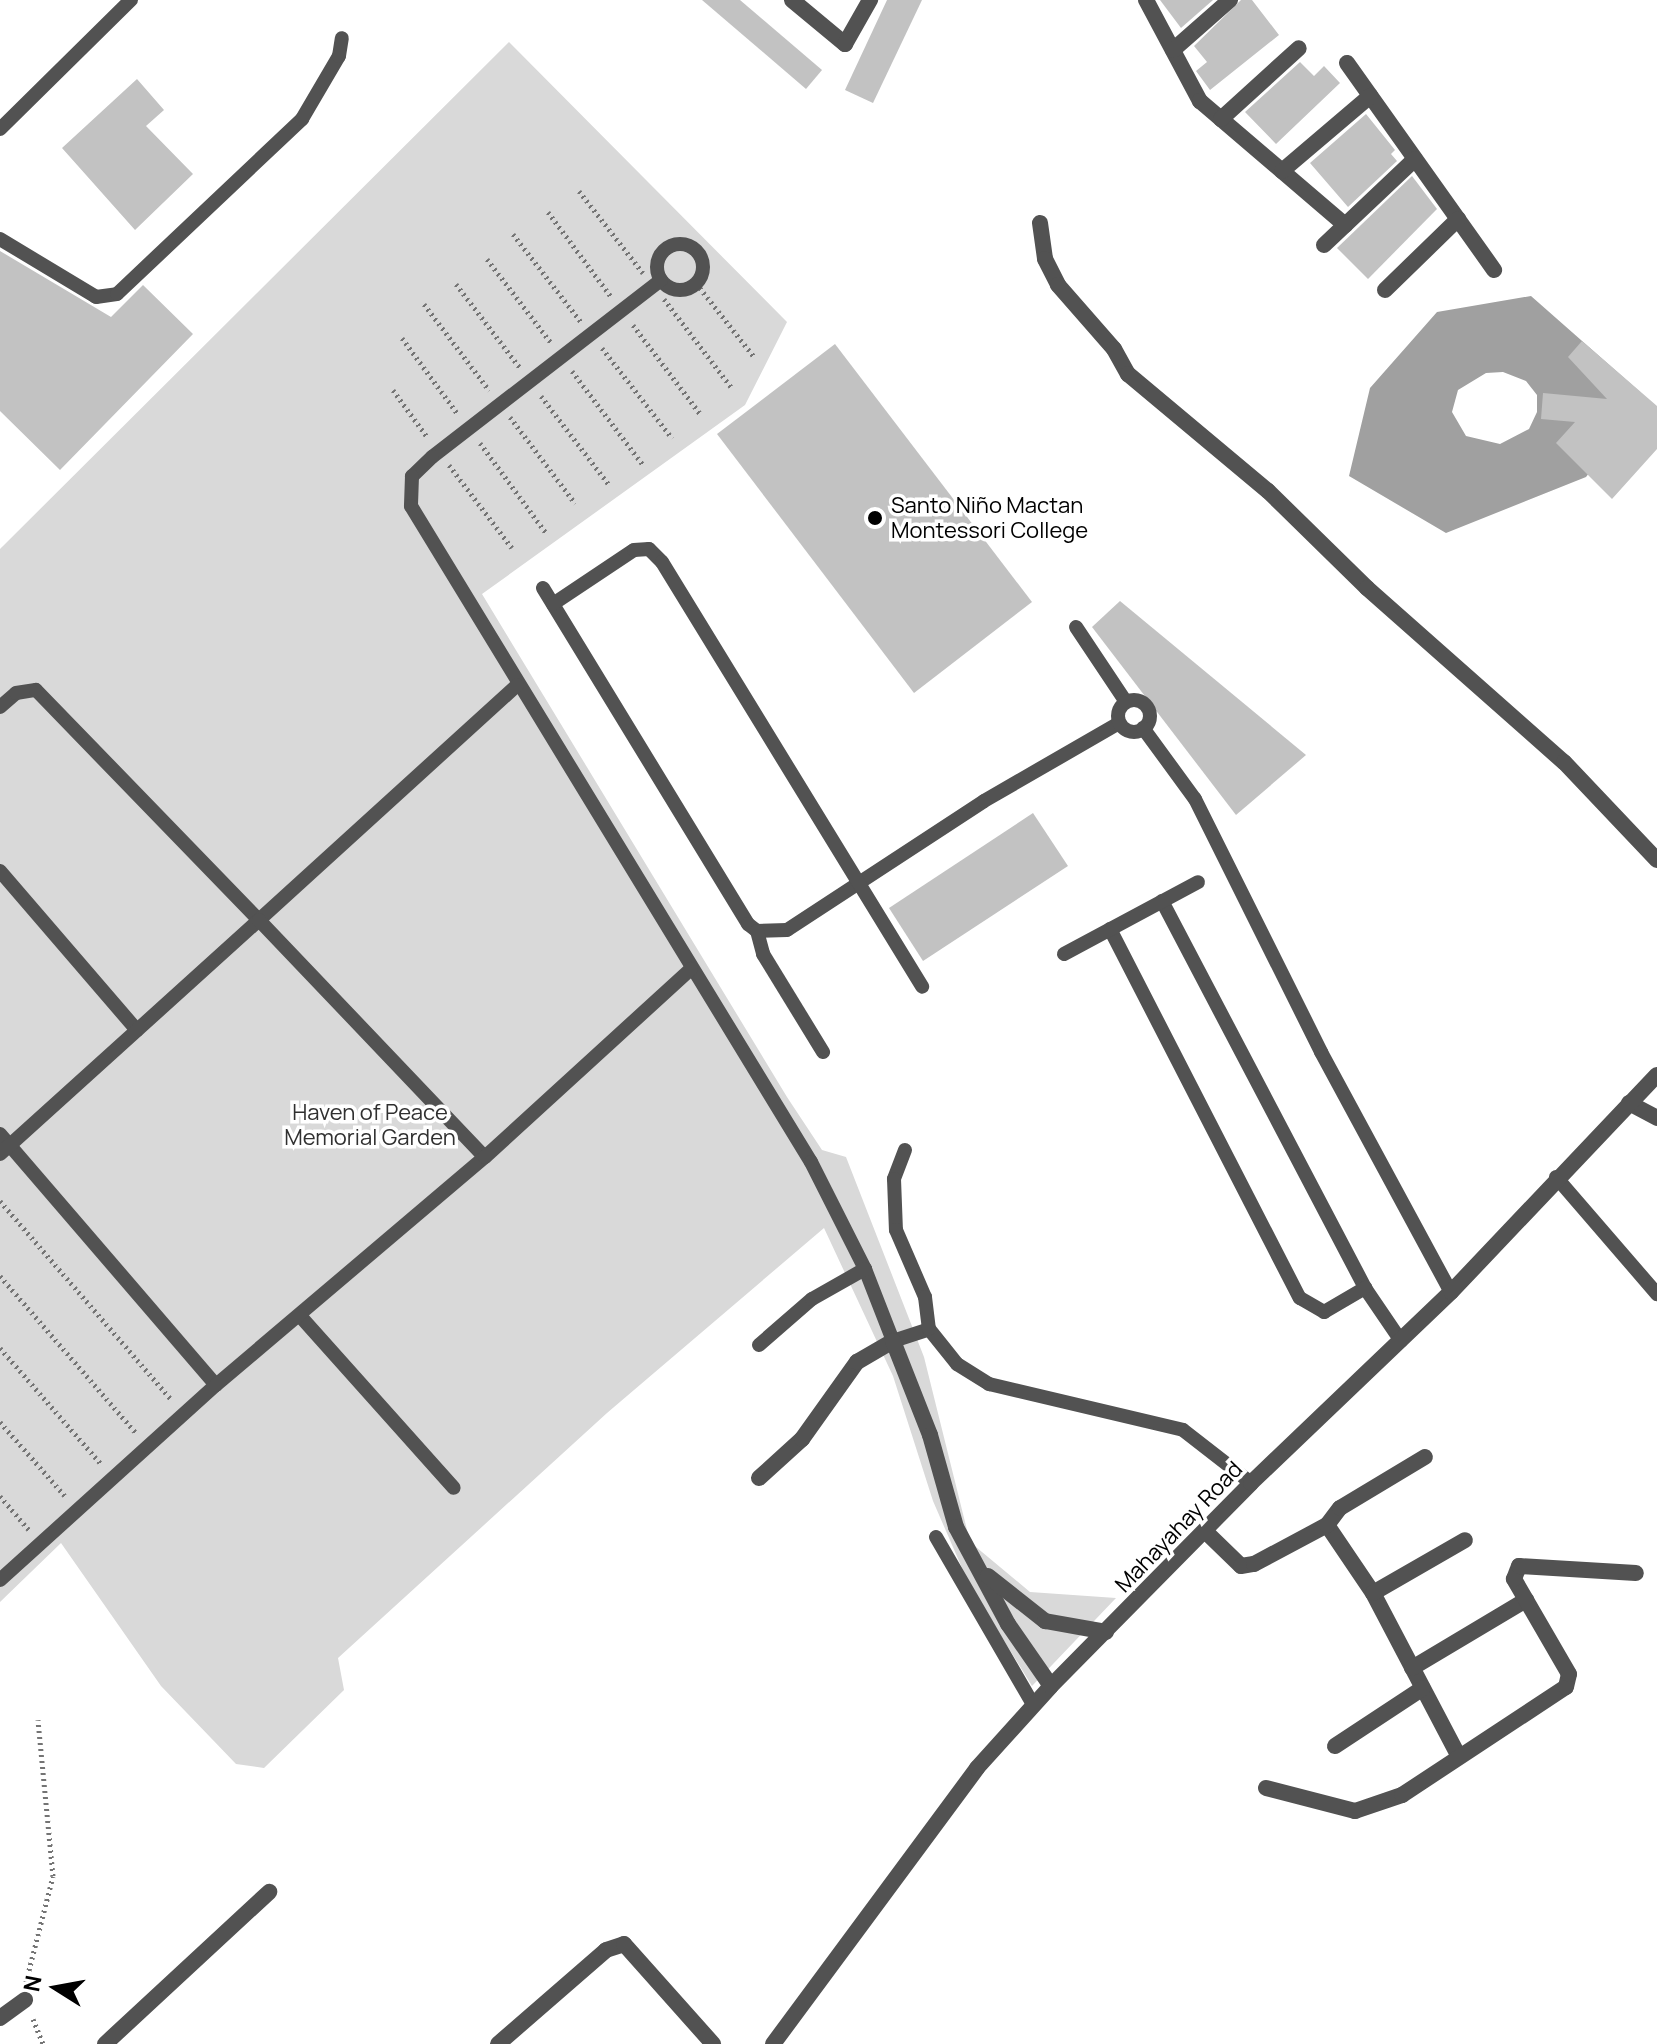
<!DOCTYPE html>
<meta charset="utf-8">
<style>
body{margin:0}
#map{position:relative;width:1657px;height:2044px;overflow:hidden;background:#fff;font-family:Manrope,sans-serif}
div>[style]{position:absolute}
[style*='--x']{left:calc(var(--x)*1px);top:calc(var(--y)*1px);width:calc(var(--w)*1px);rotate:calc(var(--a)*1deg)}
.green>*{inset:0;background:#d9d9d9}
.water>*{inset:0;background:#a0a0a0}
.building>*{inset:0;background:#c2c2c2}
.path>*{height:5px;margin-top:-2.5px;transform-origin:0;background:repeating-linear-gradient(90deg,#747474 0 2px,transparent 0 6px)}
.service>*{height:14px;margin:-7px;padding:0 7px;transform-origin:7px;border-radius:7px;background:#525252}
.service>.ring{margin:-7px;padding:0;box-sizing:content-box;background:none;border:14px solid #525252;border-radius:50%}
.minor>*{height:16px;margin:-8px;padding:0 8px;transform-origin:8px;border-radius:8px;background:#525252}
.tertiary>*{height:16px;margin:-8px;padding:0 8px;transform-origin:8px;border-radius:8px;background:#525252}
.dots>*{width:22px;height:22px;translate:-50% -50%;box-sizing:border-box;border:4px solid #fff;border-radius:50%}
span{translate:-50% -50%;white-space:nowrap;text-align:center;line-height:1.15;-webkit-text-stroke:7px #fff;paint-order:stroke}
.poi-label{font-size:22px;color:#000}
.left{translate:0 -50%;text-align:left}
.park-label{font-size:22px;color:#303030}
.street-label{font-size:22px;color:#000}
.north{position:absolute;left:16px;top:1948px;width:80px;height:80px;-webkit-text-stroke:6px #fff;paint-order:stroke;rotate:281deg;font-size:22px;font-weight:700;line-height:32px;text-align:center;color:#000}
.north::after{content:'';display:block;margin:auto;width:28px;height:36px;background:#000;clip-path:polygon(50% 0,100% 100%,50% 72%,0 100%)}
</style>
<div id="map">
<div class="green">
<div style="clip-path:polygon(509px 42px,787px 322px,745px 405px,482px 594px,787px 1097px,822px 1150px,846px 1157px,924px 1357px,970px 1542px,1030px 1592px,1116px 1598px,1032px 1686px,969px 1584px,933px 1501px,893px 1376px,824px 1228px,607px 1413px,338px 1658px,344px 1690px,264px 1768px,236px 1764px,161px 1686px,61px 1543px,0 1602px,0 549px)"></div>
</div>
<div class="water">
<div style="clip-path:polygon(evenodd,1531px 296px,1640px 392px,1643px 402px,1586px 477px,1446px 533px,1349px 476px,1370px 388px,1437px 312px,1531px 296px,1503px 372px,1526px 381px,1537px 395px,1537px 412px,1529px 429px,1500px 444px,1466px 436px,1452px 412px,1458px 390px,1486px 373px,1503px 372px)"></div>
</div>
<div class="building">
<div style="clip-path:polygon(702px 0,740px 0,822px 70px,806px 89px)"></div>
<div style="clip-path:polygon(887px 0,922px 0,873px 103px,845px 90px)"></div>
<div style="clip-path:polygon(1160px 0,1213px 0,1181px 28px)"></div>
<div style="clip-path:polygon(1241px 0,1252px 0,1279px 35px,1210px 90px,1196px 71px,1207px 62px,1194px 46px)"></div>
<div style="clip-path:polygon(1300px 62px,1314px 76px,1324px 66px,1340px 83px,1276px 144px,1245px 112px)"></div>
<div style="clip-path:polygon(137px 79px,164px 110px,146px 126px,193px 174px,135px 230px,62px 148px)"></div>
<div style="clip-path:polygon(1366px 114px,1395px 150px,1391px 154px,1397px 161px,1348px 207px,1310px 163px)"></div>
<div style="clip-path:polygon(1412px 176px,1437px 209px,1368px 279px,1337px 248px)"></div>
<div style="clip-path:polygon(0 251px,111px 317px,143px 285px,193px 334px,60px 470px,0 411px)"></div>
<div style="clip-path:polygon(1582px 341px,1657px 406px,1657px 449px,1612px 499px,1556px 443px,1575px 422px,1541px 419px,1543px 393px,1607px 399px,1568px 357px)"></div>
<div style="clip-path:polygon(835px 344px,1032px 602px,914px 693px,717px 434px)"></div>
<div style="clip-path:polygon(1120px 601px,1306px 755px,1236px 815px,1092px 627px)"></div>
<div style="clip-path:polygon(1033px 813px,1068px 866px,923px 961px,889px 908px)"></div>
</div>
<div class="path">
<div style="--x:579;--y:191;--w:104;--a:52"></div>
<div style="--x:548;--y:212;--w:107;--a:53.3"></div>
<div style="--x:513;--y:234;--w:111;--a:52.3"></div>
<div style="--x:487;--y:259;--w:107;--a:52.6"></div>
<div style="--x:696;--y:283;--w:95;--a:51.8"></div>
<div style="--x:456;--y:284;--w:107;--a:52.6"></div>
<div style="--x:664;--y:299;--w:111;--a:52.7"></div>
<div style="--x:424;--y:304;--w:108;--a:52.9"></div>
<div style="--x:633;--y:325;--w:113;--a:52.9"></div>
<div style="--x:402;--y:338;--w:93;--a:53.7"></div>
<div style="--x:602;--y:348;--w:114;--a:52.1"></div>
<div style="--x:572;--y:371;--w:118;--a:52.9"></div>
<div style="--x:393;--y:390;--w:59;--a:53.9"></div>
<div style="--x:541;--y:396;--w:113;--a:52.5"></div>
<div style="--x:510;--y:417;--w:108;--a:52.9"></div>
<div style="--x:480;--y:443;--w:112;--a:53.7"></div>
<div style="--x:449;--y:465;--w:104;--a:52.8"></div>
<div style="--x:0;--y:1201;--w:263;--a:49.2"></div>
<div style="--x:0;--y:1276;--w:208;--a:49.1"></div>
<div style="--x:0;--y:1348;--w:155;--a:48.9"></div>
<div style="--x:0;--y:1422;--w:98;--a:48.7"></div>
<div style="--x:0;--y:1496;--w:45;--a:49.5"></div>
<div style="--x:26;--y:1982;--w:109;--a:-75.7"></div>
<div style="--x:53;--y:1876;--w:157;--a:-95.5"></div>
<div style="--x:33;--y:2019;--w:27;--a:68"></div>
</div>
<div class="service">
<div style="--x:0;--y:129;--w:184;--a:-44.6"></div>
<div style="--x:0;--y:239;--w:112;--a:31.1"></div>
<div style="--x:96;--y:297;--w:21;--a:-8"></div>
<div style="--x:117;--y:294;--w:255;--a:-43.4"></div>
<div style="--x:302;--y:119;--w:73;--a:-59.6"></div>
<div style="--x:339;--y:56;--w:18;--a:-81"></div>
<div class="ring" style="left:657px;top:244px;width:32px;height:32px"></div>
<div style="--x:661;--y:280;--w:289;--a:142.3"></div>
<div style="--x:432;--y:457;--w:28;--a:136"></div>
<div style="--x:412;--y:476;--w:30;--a:92"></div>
<div style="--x:411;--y:506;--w:768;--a:58.63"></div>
<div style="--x:811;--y:1162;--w:120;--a:63.2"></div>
<div style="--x:865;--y:1269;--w:77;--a:68.7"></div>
<div style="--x:893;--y:1341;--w:38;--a:-18"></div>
<div style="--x:929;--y:1329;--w:45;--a:51.3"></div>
<div style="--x:957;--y:1364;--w:38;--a:32"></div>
<div style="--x:989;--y:1384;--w:199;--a:13.3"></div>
<div style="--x:1183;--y:1430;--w:86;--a:37.9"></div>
<div style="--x:543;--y:588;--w:394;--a:58.6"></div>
<div style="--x:748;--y:924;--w:11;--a:38"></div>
<div style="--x:757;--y:931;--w:30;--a:-2"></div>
<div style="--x:787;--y:930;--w:235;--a:-33.2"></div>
<div style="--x:984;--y:801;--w:156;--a:-30"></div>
<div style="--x:553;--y:604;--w:97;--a:-33.7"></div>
<div style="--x:634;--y:550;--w:15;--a:-4"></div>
<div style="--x:649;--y:549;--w:18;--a:45"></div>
<div style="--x:662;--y:562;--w:498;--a:58.5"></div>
<div style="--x:1076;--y:627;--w:90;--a:56.3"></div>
<div class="ring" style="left:1118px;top:700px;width:18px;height:18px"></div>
<div style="--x:0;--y:707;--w:21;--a:-41"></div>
<div style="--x:16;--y:693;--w:20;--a:-9"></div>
<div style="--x:36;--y:690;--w:320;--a:45.9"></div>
<div style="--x:259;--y:920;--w:349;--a:-42.3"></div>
<div style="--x:1143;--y:728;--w:88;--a:53.8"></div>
<div style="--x:1195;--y:799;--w:283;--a:63.5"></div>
<div style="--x:1321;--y:1052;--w:273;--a:61.6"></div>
<div style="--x:0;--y:871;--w:210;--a:49.3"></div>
<div style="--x:1162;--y:901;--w:437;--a:62.3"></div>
<div style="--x:1365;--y:1288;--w:64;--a:55.8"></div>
<div style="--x:1110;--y:929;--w:415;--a:62.8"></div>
<div style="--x:1300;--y:1298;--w:28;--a:30"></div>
<div style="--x:1324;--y:1312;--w:48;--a:-30.3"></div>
<div style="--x:757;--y:931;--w:24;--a:75"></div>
<div style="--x:763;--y:954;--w:115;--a:58.5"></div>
<div style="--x:1064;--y:954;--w:152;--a:-28.2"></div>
<div style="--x:0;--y:1134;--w:331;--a:49.3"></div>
<div style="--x:905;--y:1150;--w:31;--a:111"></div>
<div style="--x:894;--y:1179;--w:51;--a:87.8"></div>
<div style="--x:896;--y:1230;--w:73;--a:66.6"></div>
<div style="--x:925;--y:1297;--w:32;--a:83"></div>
<div style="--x:0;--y:1154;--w:349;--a:-42.1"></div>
<div style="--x:259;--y:920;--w:327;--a:46.4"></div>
<div style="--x:1556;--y:1177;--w:155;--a:49.2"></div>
<div style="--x:301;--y:1317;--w:229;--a:48.2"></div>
<div style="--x:759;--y:1345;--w:70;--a:-41"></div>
<div style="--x:812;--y:1299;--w:61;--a:-29.5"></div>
<div style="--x:936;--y:1537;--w:195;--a:59.9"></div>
<div style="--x:0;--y:1580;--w:291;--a:-42.1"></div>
<div style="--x:216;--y:1385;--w:353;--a:-40.3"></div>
<div style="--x:485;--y:1157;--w:279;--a:-42.4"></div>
</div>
<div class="minor">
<div style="--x:792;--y:0;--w:69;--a:39.7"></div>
<div style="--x:845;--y:44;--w:51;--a:-60.4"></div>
<div style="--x:1146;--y:0;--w:115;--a:61.9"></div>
<div style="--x:1200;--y:101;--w:191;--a:40.5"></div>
<div style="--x:1173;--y:50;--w:76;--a:-41.3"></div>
<div style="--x:1347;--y:63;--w:254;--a:54.6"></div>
<div style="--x:1221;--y:119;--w:105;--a:-42.3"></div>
<div style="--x:1282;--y:171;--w:116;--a:-40.4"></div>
<div style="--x:1040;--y:223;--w:36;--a:82"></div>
<div style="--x:1045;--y:259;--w:29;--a:63"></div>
<div style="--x:1058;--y:285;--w:85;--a:48.8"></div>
<div style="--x:1114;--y:349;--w:29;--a:61"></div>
<div style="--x:1128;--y:374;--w:182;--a:39.9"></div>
<div style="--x:1268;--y:491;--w:139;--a:44.4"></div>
<div style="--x:1367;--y:588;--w:263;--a:41.5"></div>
<div style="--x:1564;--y:762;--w:135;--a:46.5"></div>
<div style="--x:1324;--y:245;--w:125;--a:-43.4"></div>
<div style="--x:1385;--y:290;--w:102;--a:-44.2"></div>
<div style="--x:1629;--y:1103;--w:32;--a:28"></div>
<div style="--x:759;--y:1478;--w:58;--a:-42.2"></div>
<div style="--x:802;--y:1439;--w:95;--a:-54.5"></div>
<div style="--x:857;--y:1362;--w:42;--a:-30.3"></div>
<div style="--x:893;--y:1341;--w:101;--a:68.5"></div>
<div style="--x:930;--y:1435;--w:96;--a:74.2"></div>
<div style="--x:956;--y:1527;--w:110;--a:61.8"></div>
<div style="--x:1008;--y:1624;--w:75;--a:55.3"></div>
<div style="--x:1327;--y:1525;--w:82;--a:55.9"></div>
<div style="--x:1373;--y:1593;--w:183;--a:62.3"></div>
<div style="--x:1207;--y:1533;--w:47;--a:44.1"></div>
<div style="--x:1241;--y:1566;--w:13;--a:-9"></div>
<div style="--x:1254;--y:1564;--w:83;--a:-28.1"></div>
<div style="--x:1327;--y:1525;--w:21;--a:-53"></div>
<div style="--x:1340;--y:1508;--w:99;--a:-31"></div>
<div style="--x:988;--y:1576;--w:73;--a:38.3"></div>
<div style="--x:1045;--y:1621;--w:62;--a:10.2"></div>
<div style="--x:1373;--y:1593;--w:106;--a:-29.9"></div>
<div style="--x:1412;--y:1668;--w:133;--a:-30.8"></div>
<div style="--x:1335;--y:1746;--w:105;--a:-33.4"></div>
<div style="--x:1266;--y:1788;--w:92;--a:14.5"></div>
<div style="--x:1355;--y:1811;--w:50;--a:-18.8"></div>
<div style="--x:1402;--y:1795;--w:196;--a:-33.4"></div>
<div style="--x:1566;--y:1687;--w:13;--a:-77"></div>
<div style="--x:1569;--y:1674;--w:110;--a:-120.1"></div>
<div style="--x:1514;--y:1579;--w:14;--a:-69"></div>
<div style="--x:1519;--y:1566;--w:117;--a:3.4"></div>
<div style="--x:0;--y:2018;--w:31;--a:-36"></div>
<div style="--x:105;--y:2044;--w:224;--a:-42.8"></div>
<div style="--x:498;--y:2044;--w:143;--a:-41"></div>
<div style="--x:606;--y:1950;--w:19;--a:-18"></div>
<div style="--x:624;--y:1944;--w:134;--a:48.3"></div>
</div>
<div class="tertiary">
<div style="--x:773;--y:2044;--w:343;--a:-53.5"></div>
<div style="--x:977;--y:1768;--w:110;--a:-47.9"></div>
<div style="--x:1051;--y:1686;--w:285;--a:-45.4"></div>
<div style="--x:1251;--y:1483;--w:277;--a:-43.7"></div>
<div style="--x:1451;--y:1292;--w:299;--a:-46.5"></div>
</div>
<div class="dots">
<div style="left:875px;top:518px;background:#000"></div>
</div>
<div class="poi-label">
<span class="left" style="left:891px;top:518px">Santo Niño Mactan<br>Montessori College</span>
</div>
<div class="park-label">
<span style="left:370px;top:1125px">Haven of Peace<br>Memorial Garden</span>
</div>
<div class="street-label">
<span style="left:1179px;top:1527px;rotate:-46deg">Mahayahay Road</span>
</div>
<div class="north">N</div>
</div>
